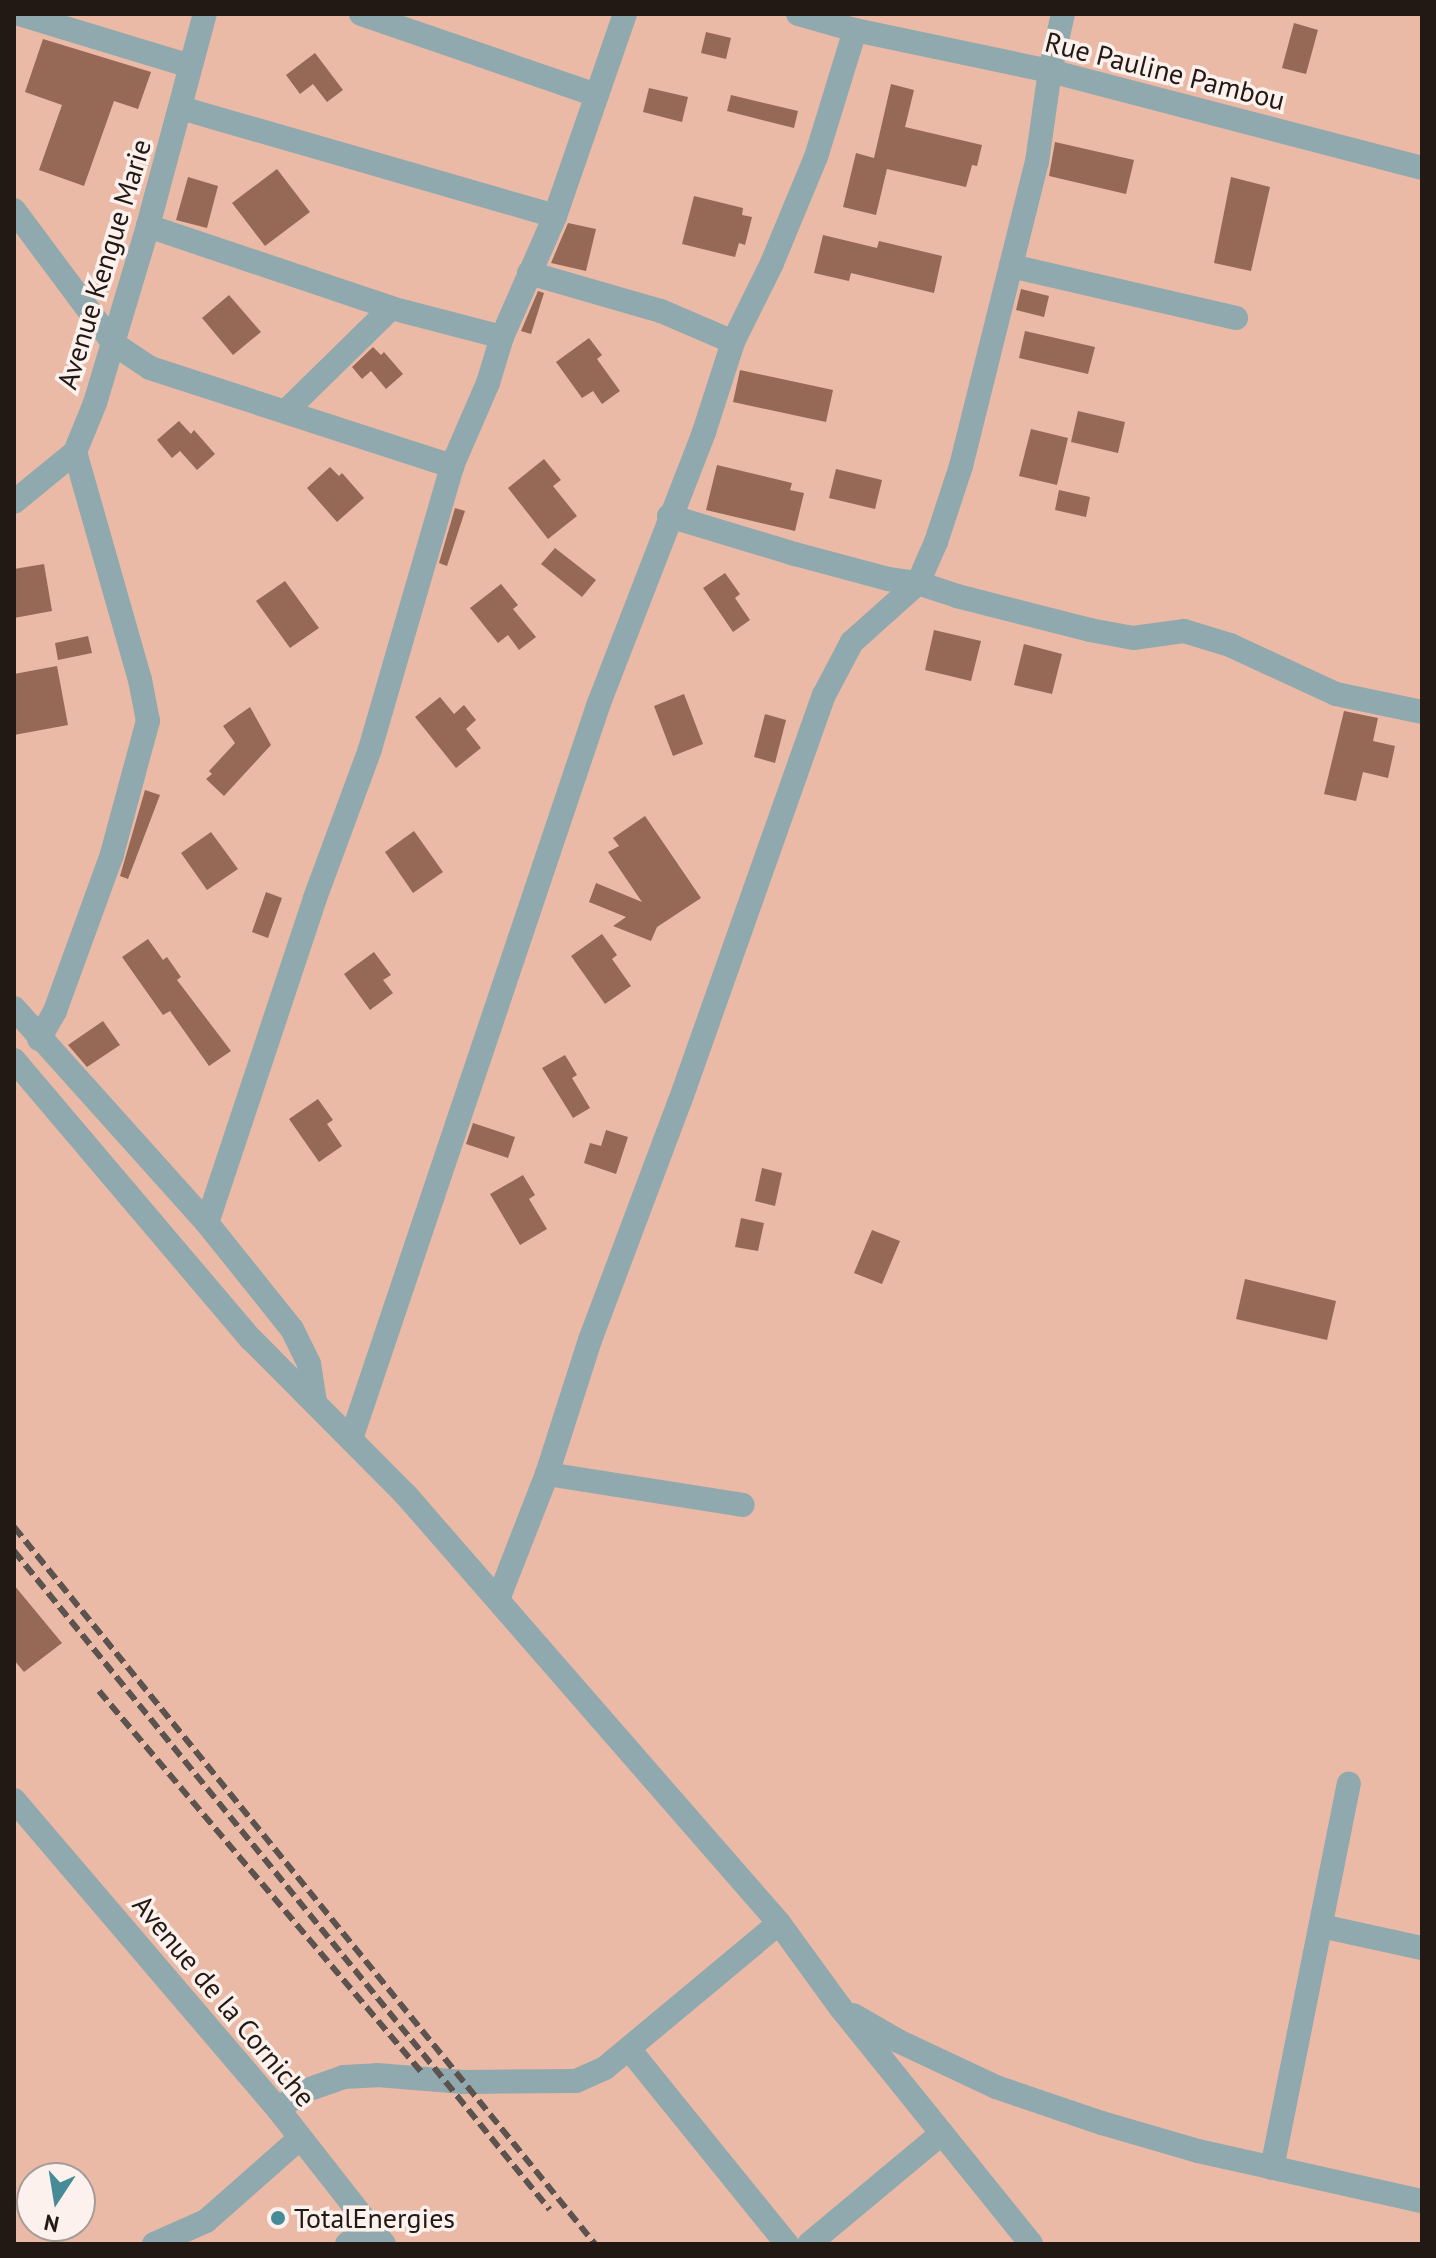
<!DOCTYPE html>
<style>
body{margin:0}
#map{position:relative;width:1436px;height:2258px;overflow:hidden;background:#fcf1ed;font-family:"PT Sans",sans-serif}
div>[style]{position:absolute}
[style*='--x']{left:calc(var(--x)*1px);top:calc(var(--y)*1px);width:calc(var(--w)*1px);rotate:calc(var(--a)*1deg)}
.green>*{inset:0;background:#eabaa6}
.building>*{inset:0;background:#956955}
.minor>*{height:24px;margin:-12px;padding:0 12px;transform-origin:12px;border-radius:12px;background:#8fa9ae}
.rail>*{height:6px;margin-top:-3px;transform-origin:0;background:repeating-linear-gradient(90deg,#5c534f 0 12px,transparent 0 18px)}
.dots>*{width:22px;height:22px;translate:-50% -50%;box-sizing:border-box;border:4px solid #fcf1ed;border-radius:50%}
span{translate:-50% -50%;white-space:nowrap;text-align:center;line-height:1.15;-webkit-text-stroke:7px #fcf1ed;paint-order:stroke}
.street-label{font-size:28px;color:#221915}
.poi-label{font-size:28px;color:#221915}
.left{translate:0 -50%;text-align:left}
.frame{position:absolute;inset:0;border:16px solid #221915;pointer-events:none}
.north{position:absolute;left:16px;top:2162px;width:80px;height:80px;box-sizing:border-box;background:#fcf1ed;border:2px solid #a59b97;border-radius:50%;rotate:192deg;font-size:22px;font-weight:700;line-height:32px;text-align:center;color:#221915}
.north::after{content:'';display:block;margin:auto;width:28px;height:36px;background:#478b99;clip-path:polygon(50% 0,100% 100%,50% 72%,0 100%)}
</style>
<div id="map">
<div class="green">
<div style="clip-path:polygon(evenodd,14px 14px,1422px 14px,1422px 2244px,14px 2244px,14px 14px,32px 2178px,80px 2178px,80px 2226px,32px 2226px,32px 2178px)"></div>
</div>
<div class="building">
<div style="clip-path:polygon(1294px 23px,1318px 30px,1306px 74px,1282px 68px)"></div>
<div style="clip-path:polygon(706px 32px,731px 38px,726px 59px,701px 53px)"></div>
<div style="clip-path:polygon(43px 39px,151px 72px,138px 109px,114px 101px,84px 186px,39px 170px,62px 105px,25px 92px)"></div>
<div style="clip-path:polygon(315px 53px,343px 90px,327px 102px,313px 84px,300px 94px,286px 75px)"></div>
<div style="clip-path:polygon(891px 84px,914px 90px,905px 127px,982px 145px,977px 166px,972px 165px,966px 187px,887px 169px,876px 215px,843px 207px,856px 153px,874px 158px)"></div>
<div style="clip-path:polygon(649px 88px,688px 97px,682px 122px,643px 112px)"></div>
<div style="clip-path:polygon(731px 95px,798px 111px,794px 128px,727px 111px)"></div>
<div style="clip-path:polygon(1055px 142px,1134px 160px,1126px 194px,1049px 176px)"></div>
<div style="clip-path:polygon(277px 169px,310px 212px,265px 246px,232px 203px)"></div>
<div style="clip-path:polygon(188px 177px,218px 186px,207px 228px,176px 220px)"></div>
<div style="clip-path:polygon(1231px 177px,1270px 187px,1251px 271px,1214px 263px)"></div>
<div style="clip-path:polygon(694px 196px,743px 208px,742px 215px,752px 217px,745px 245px,739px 243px,735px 257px,682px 244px)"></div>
<div style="clip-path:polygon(568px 223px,596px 229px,586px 271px,551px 263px)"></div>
<div style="clip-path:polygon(823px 235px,877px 248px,879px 241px,942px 256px,934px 293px,851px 273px,849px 281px,814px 273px)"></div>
<div style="clip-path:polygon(1021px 289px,1049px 296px,1044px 317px,1016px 310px)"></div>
<div style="clip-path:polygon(538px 291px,544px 293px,531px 334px,521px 331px)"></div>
<div style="clip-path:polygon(229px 295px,261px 332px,233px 355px,202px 318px)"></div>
<div style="clip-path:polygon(1025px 331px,1095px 347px,1088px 374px,1019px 358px)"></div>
<div style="clip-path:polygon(589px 338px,602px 355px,597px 359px,620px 391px,602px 404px,593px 391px,582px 398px,556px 362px)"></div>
<div style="clip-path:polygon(373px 347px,381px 355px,384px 352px,403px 374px,386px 389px,371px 371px,362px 379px,352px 367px)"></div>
<div style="clip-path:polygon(740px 370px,833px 390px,826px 422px,733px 402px)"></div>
<div style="clip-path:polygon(1078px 411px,1125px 422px,1118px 453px,1071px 442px)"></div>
<div style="clip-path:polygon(179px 421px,191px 434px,194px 430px,215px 454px,197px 470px,180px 451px,172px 458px,157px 440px)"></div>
<div style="clip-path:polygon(1031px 429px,1068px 438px,1057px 485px,1019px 476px)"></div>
<div style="clip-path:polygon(544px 459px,561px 480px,553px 486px,577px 516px,548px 539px,508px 488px)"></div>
<div style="clip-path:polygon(717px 465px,792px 483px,790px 490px,804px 493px,795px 531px,706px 510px)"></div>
<div style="clip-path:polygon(330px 467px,339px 476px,342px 473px,364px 498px,337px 522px,307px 488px)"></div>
<div style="clip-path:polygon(836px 469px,882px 480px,875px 509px,829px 498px)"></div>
<div style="clip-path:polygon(1059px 490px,1090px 497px,1086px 517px,1055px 510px)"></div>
<div style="clip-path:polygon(455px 508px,465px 511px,447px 566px,439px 563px)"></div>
<div style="clip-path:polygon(555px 548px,596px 580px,582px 597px,541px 564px)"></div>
<div style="clip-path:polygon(44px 564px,52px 611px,14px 618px,14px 569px)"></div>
<div style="clip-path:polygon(725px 573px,740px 594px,735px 598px,750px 620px,733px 632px,703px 588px)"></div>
<div style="clip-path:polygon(285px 581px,319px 628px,290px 648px,256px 601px)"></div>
<div style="clip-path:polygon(501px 584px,518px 605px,513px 609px,536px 637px,519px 650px,508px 635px,498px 643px,470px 608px)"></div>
<div style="clip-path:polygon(934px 630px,981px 641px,971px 681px,925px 670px)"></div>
<div style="clip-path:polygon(88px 636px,92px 653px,58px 660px,55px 643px)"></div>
<div style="clip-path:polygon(1024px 644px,1062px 654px,1052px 694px,1014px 685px)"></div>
<div style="clip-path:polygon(57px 666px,68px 725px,14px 735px,14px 674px)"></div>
<div style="clip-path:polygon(684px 694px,703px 744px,673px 756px,654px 706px)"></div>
<div style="clip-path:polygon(440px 697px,454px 714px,464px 705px,476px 720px,466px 729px,481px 748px,456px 768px,415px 717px)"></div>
<div style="clip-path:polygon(250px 707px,271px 745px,224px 796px,206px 779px,212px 774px,209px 771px,235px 743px,223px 726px)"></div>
<div style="clip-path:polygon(1344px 711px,1378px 718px,1373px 741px,1395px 746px,1388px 778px,1363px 772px,1356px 801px,1324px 794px)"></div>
<div style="clip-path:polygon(765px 714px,786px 720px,775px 763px,754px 757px)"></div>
<div style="clip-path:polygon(145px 790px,160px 795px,128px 879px,120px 876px)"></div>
<div style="clip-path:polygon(645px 816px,701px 898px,657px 927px,651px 941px,613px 926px,626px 917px,589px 902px,596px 883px,642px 902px,608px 852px,619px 846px,613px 838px)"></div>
<div style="clip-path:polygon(414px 831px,443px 872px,413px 893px,385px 852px)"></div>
<div style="clip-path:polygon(211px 832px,238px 869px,207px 890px,181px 853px)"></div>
<div style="clip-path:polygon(266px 892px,282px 898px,268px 938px,252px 932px)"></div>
<div style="clip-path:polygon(602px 934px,617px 955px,612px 959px,631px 986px,605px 1004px,571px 956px)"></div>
<div style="clip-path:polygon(148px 939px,163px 960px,167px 957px,181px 977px,177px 980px,231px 1051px,209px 1066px,170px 1011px,163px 1015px,122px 957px)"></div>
<div style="clip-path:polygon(374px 952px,391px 975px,383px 980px,393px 993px,370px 1010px,344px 974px)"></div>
<div style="clip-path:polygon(103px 1021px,120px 1045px,87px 1067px,68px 1045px)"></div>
<div style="clip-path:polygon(565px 1055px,577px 1075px,572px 1078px,590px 1108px,573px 1118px,542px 1068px)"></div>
<div style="clip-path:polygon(318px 1099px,333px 1120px,327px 1124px,342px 1146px,319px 1162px,289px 1119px)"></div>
<div style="clip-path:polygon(473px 1123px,515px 1137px,508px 1158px,466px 1144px)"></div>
<div style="clip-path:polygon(606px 1130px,628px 1137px,616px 1174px,584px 1163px,590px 1143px,601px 1146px)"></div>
<div style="clip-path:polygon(762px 1168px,782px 1173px,775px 1206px,755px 1201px)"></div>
<div style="clip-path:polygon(523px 1175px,535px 1195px,529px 1199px,547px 1229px,520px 1245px,490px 1194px)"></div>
<div style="clip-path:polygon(741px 1218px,764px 1223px,758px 1251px,735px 1247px)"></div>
<div style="clip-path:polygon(872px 1230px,900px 1241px,882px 1284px,854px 1273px)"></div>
<div style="clip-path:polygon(1245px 1279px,1336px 1301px,1327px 1340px,1236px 1319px)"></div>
<div style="clip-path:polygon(14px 1585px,62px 1643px,24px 1672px,14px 1660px)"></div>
</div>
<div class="minor">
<div style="--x:19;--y:14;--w:179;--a:16.9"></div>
<div style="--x:361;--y:14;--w:249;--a:19"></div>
<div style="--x:798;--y:14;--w:59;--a:15.7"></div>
<div style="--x:855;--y:30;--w:199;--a:11.9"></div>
<div style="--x:1050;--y:71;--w:384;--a:14.6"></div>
<div style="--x:181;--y:108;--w:389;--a:16.1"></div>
<div style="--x:14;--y:210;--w:167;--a:53.3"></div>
<div style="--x:114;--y:344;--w:43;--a:33.7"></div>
<div style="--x:150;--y:368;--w:318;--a:18"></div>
<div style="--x:148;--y:226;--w:256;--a:18.6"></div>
<div style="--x:391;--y:308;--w:115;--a:14.6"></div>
<div style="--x:1011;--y:266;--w:231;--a:13"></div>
<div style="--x:529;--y:273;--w:137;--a:16.1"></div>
<div style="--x:661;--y:311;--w:78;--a:23.3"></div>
<div style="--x:286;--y:411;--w:147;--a:-44.4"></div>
<div style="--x:14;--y:502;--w:79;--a:-39.3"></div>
<div style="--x:75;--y:452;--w:53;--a:-67.8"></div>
<div style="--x:95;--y:403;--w:185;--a:-73.3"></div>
<div style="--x:148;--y:226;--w:220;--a:-75"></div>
<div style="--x:669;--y:516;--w:132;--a:16.8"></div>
<div style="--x:795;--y:554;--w:96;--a:15"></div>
<div style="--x:888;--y:579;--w:30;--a:8"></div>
<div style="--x:918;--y:583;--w:41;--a:18.4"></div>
<div style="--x:957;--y:596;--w:137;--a:14.3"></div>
<div style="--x:1090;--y:630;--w:44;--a:10.5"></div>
<div style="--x:1133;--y:638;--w:51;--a:-7.8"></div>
<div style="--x:1184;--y:631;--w:48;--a:16.9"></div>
<div style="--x:1230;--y:645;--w:117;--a:24.8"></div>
<div style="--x:1336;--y:694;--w:88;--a:11.8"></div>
<div style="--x:14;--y:1008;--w:289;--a:48.1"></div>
<div style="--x:207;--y:1223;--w:136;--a:51.3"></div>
<div style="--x:292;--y:1329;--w:39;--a:64"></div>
<div style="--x:309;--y:1364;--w:39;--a:81"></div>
<div style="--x:39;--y:1039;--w:32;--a:-60"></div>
<div style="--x:55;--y:1011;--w:167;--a:-70"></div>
<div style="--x:112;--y:854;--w:138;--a:-74.9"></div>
<div style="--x:148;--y:721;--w:42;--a:-101"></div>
<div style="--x:140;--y:680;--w:237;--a:-105.9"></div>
<div style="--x:14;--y:1060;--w:366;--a:49.7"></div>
<div style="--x:251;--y:1339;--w:220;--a:45.2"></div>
<div style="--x:406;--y:1495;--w:568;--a:48.93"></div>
<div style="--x:779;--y:1923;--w:104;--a:54"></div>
<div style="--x:840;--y:2007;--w:304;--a:51.1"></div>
<div style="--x:207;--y:1223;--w:342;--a:-71.6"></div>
<div style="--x:315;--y:898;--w:159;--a:-69.7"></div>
<div style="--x:370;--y:749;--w:295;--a:-73.8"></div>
<div style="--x:452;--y:466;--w:90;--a:-66.6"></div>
<div style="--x:488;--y:383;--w:48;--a:-73.1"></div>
<div style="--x:502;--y:337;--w:132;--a:-66.3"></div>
<div style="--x:555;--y:216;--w:214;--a:-70.9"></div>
<div style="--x:351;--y:1439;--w:777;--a:-71.38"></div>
<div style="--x:599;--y:703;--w:291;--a:-68.8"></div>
<div style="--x:704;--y:432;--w:95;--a:-72.1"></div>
<div style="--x:733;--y:342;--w:88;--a:-63.7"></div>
<div style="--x:772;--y:263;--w:115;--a:-67.5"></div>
<div style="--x:816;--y:157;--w:133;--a:-72.9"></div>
<div style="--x:547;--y:1474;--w:198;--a:9"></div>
<div style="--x:499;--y:1597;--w:132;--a:-68.7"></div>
<div style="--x:547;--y:1474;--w:141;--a:-72.2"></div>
<div style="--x:590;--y:1340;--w:255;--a:-69.4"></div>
<div style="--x:680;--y:1101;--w:431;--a:-70.5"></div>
<div style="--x:824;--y:695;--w:60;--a:-62.2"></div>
<div style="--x:852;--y:642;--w:89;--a:-41.8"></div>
<div style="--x:918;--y:583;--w:45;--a:-66.3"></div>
<div style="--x:936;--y:542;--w:80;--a:-71.8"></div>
<div style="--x:961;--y:466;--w:313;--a:-76"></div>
<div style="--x:1037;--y:162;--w:92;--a:-81.9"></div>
<div style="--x:1050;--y:71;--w:58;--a:-77.2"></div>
<div style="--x:14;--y:1800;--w:406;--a:49.5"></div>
<div style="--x:278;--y:2109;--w:172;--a:51.9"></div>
<div style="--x:1321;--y:1926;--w:103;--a:12.3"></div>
<div style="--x:853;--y:2015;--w:52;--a:30"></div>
<div style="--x:898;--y:2041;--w:108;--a:25.1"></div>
<div style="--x:996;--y:2087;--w:112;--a:18.8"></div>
<div style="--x:1102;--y:2123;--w:100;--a:16.3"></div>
<div style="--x:1198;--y:2151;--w:230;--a:12.6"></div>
<div style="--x:629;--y:2049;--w:251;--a:51"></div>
<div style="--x:278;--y:2109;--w:32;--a:-35"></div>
<div style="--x:304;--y:2091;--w:42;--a:-19.3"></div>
<div style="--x:344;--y:2077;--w:33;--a:-3"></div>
<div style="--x:377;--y:2075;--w:87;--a:4.6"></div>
<div style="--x:464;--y:2082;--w:112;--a:-0.5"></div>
<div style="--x:576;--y:2081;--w:32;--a:-24"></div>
<div style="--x:605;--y:2068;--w:226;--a:-39.8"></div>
<div style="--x:1272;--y:2168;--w:392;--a:-78.7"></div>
<div style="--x:154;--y:2244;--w:57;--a:-23.9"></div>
<div style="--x:206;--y:2221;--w:125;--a:-41.4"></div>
<div style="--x:347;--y:2244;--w:28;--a:-38"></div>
<div style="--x:809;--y:2244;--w:173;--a:-39.8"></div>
</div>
<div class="rail">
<div style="--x:14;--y:1527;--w:923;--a:50.98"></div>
<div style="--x:14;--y:1551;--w:849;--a:50.88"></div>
<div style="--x:99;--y:1691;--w:502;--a:49.77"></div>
</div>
<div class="dots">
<div style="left:278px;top:2218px;background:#478b99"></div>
</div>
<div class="street-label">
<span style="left:1165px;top:71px;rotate:14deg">Rue Pauline Pambou</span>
<span style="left:104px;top:264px;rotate:-73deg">Avenue Kengue Marie</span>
<span style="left:224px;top:2001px;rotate:50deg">Avenue de la Corniche</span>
</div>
<div class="poi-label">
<span class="left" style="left:294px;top:2218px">TotalEnergies</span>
</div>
<div class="frame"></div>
<div class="north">N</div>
</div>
